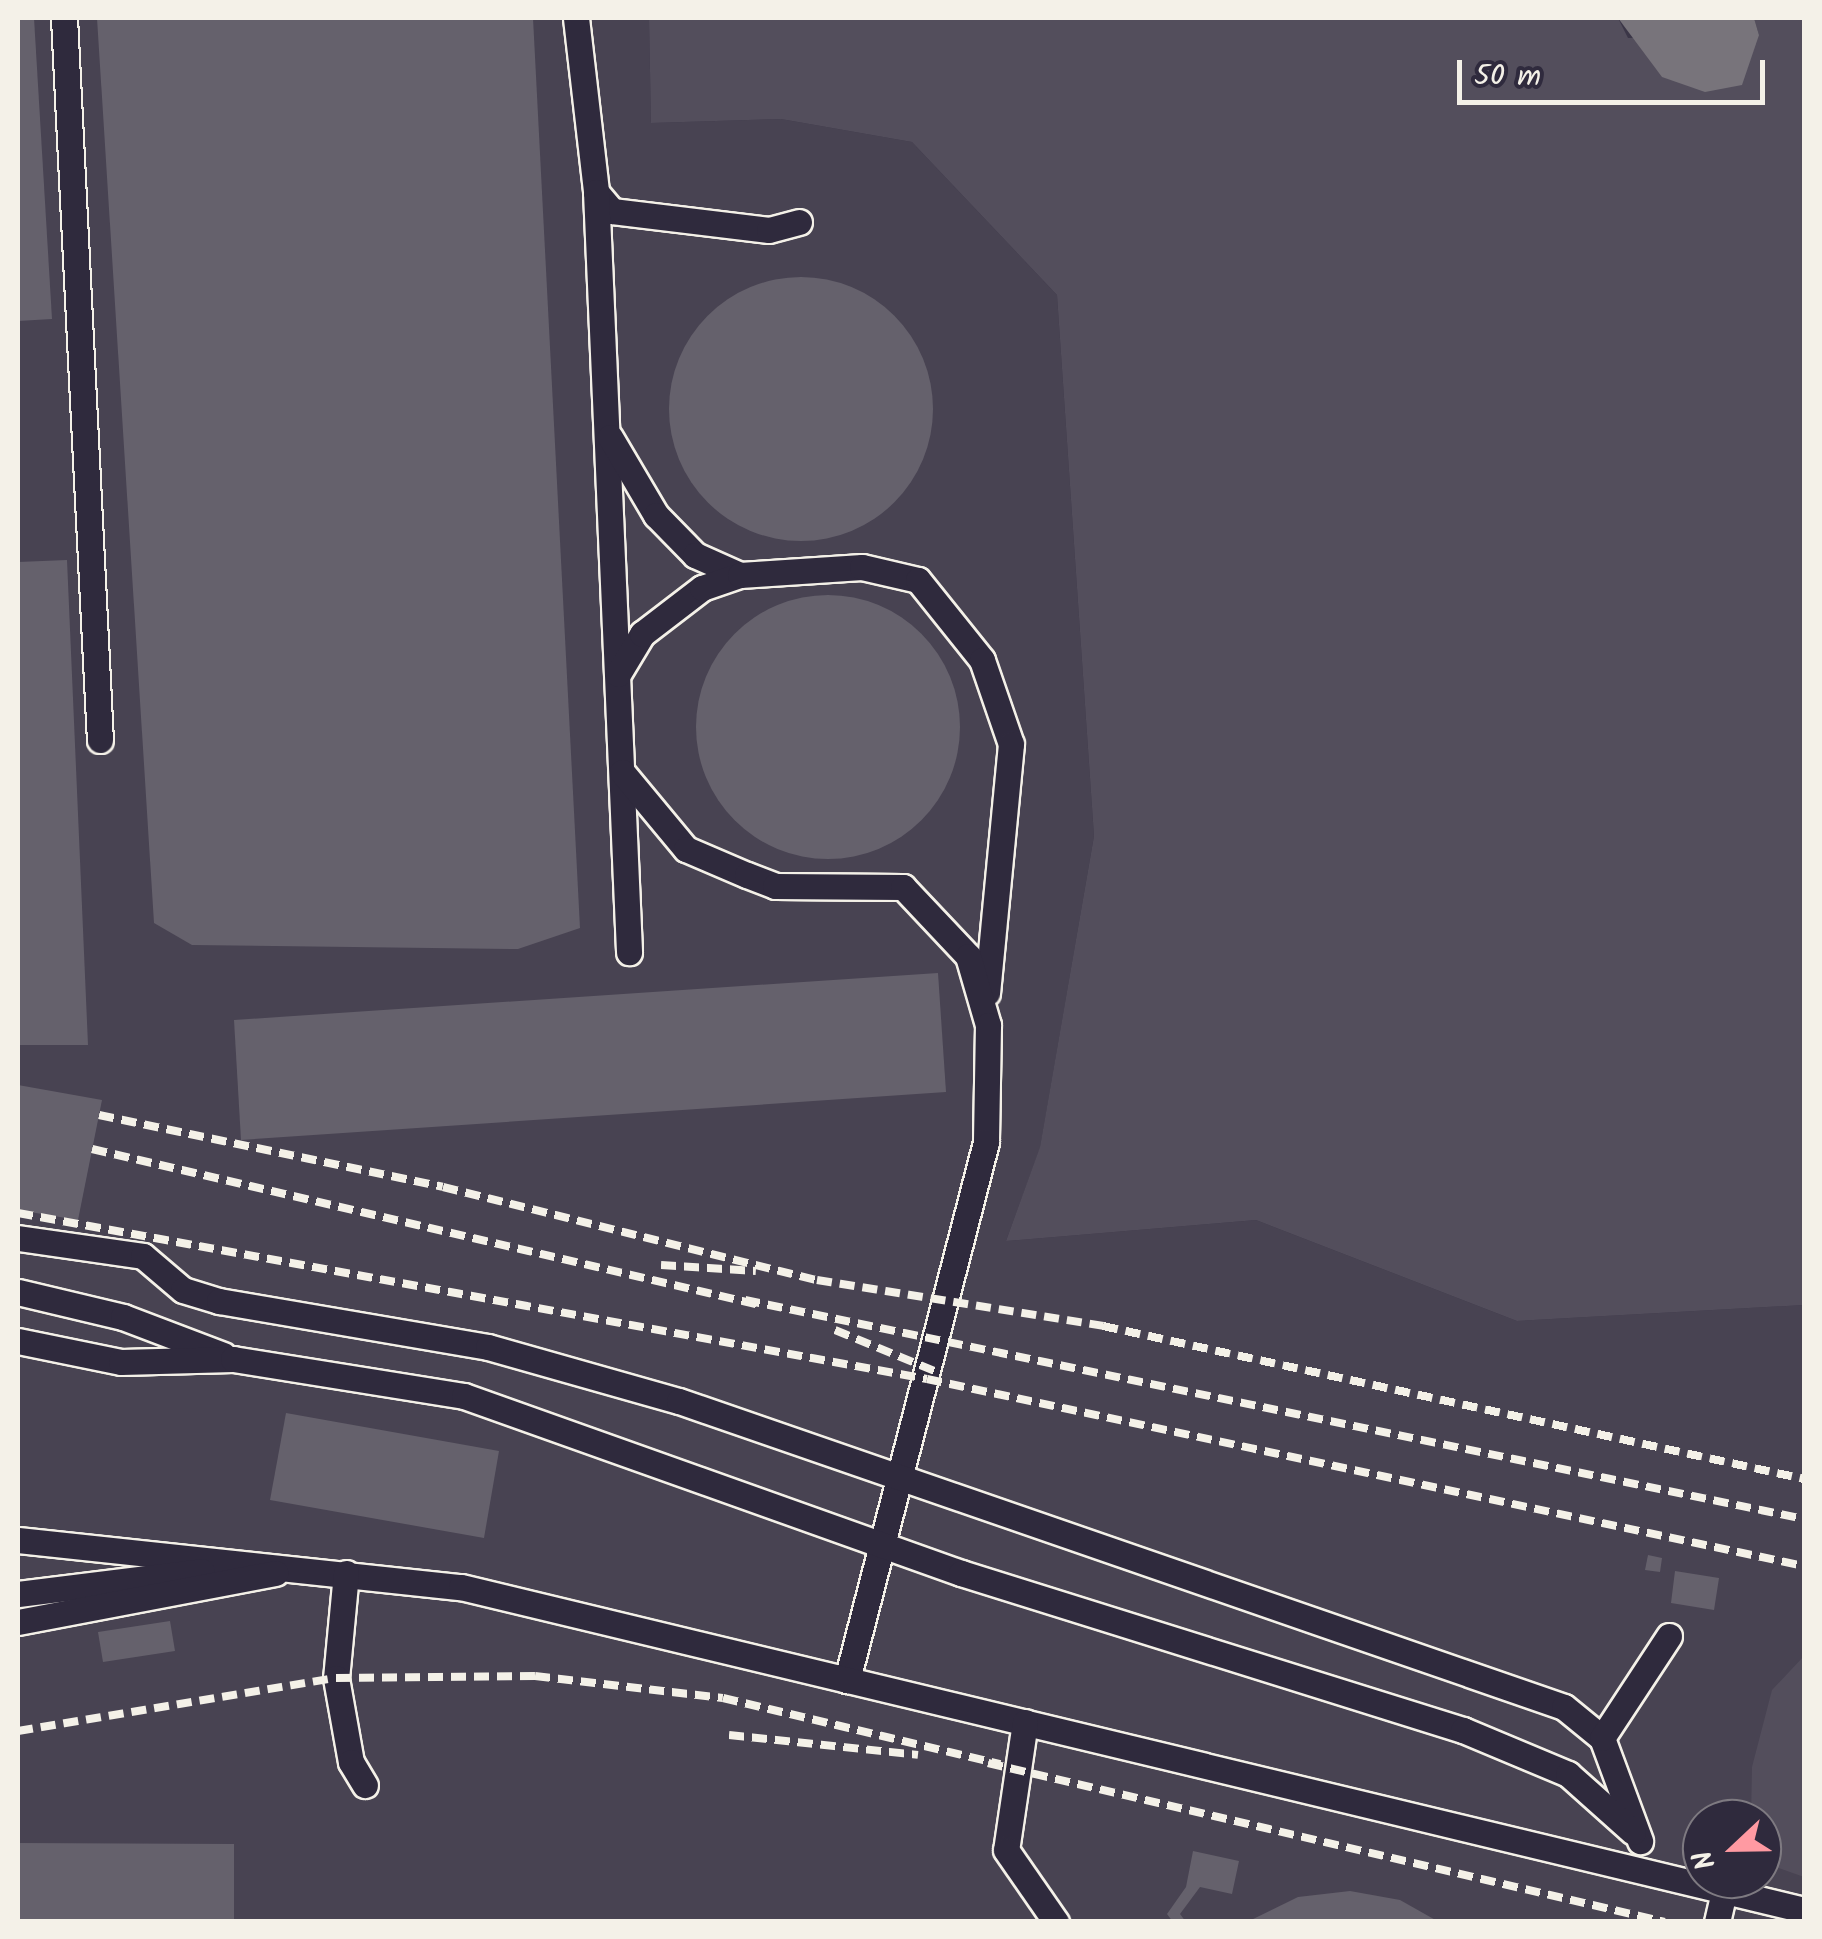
<!DOCTYPE html>
<style>
body{margin:0}
#map{position:relative;width:1822px;height:1939px;overflow:hidden;background:#3b3647;font-family:Kalam,sans-serif}
div>[style]{position:absolute}
[style*='--x']{left:calc(var(--x)*1px);top:calc(var(--y)*1px);width:calc(var(--w)*1px);rotate:calc(var(--a)*1deg)}
.built>*{inset:0;background:#484352}
.green>*{inset:0;background:#534e5c}
.water>*{inset:0;background:#78747b}
.building>*{inset:0;background:#65616c}
.round{border-radius:50%}
.roads{filter:drop-shadow(2px 0 #f4f1e8) drop-shadow(-2px 0 #f4f1e8) drop-shadow(0 2px #f4f1e8) drop-shadow(0 -2px #f4f1e8)}
.lane>*{height:25px;margin:-12.5px;padding:0 12.5px;transform-origin:12.5px;border-radius:12.5px;background:#2f2a3d}
.rail>*{height:8px;margin-top:-4px;transform-origin:0;background:repeating-linear-gradient(90deg,#f4f1e8 0 15px,transparent 0 23px)}
span{translate:-50% -50%;white-space:nowrap;text-align:center;line-height:1.15;-webkit-text-stroke:10px #2f2a3d;paint-order:stroke}
.frame{position:absolute;inset:0;border:20px solid #f4f1e8;pointer-events:none}
.north{position:absolute;left:1682px;top:1799px;width:100px;height:100px;box-sizing:border-box;background:#2f2a3d;border:2px solid #7e7a81;border-radius:50%;rotate:248deg;font-size:28px;font-weight:700;line-height:40px;text-align:center;color:#f4f1e8}
.north::after{content:'';display:block;margin:auto;width:35px;height:45px;background:#ff9aa2;clip-path:polygon(50% 0,100% 100%,50% 72%,0 100%)}
.scale{position:absolute;left:1457px;top:60px;width:308px;height:45px;box-sizing:border-box;border:5px solid #f4f1e8;border-top:0;padding-left:12px;font-size:30px;line-height:35px;white-space:nowrap;color:#f4f1e8;-webkit-text-stroke:8px #2f2a3d;paint-order:stroke}
</style>
<div id="map">
<div class="built">
<div style="clip-path:polygon(evenodd,18px 18px,649px 18px,651px 123px,781px 119px,912px 142px,1057px 295px,1094px 836px,1040px 1148px,1006px 1241px,1256px 1220px,1517px 1321px,1804px 1305px,1804px 1921px,18px 1921px,18px 18px,1702px 1819px,1762px 1819px,1762px 1879px,1702px 1879px,1702px 1819px)"></div>
</div>
<div class="green">
<div style="clip-path:polygon(649px 18px,1618px 18px,1628px 38px,1759px 35px,1754px 18px,1804px 18px,1804px 1305px,1517px 1321px,1256px 1220px,1006px 1241px,1040px 1147px,1094px 836px,1057px 295px,912px 142px,781px 119px,651px 123px)"></div>
<div style="clip-path:polygon(1804px 1656px,1804px 1877px,1762px 1862px,1762px 1819px,1751px 1819px,1752px 1767px,1772px 1690px)"></div>
</div>
<div class="water">
<div style="clip-path:polygon(1618px 18px,1754px 18px,1759px 35px,1742px 85px,1705px 92px,1662px 77px)"></div>
</div>
<div class="building">
<div style="clip-path:polygon(18px 18px,34px 18px,52px 319px,18px 321px)"></div>
<div style="clip-path:polygon(97px 18px,533px 18px,580px 928px,518px 949px,192px 945px,154px 923px)"></div>
<div class="round" style="left:669px;top:277px;width:264px;height:264px"></div>
<div style="clip-path:polygon(67px 560px,88px 1045px,18px 1045px,18px 562px)"></div>
<div class="round" style="left:696px;top:595px;width:264px;height:264px"></div>
<div style="clip-path:polygon(938px 973px,946px 1092px,241px 1140px,234px 1020px)"></div>
<div style="clip-path:polygon(18px 1085px,102px 1100px,78px 1220px,18px 1210px)"></div>
<div style="clip-path:polygon(286px 1413px,499px 1451px,484px 1538px,270px 1500px)"></div>
<div style="clip-path:polygon(1648px 1555px,1662px 1558px,1660px 1572px,1645px 1570px)"></div>
<div style="clip-path:polygon(1675px 1571px,1719px 1578px,1714px 1610px,1671px 1603px)"></div>
<div style="clip-path:polygon(170px 1621px,175px 1651px,103px 1662px,98px 1632px)"></div>
<div style="clip-path:polygon(18px 1843px,234px 1844px,234px 1922px,18px 1922px)"></div>
<div style="clip-path:polygon(1193px 1851px,1239px 1861px,1232px 1894px,1200px 1887px,1180px 1914px,1186px 1922px,1173px 1922px,1167px 1914px,1186px 1887px)"></div>
<div style="clip-path:polygon(1350px 1891px,1400px 1900px,1439px 1922px,1247px 1922px,1298px 1897px)"></div>
</div>
<div class="roads">
<div class="lane">
<div style="--x:64;--y:18;--w:723;--a:87.15"></div>
<div style="--x:576;--y:18;--w:175;--a:83.4"></div>
<div style="--x:596;--y:192;--w:25;--a:50"></div>
<div style="--x:612;--y:211;--w:158;--a:6.9"></div>
<div style="--x:769;--y:230;--w:31;--a:-15"></div>
<div style="--x:596;--y:192;--w:761;--a:87.51"></div>
<div style="--x:610;--y:437;--w:91;--a:59.5"></div>
<div style="--x:656;--y:515;--w:56;--a:45.7"></div>
<div style="--x:695;--y:555;--w:49;--a:24"></div>
<div style="--x:618;--y:674;--w:47;--a:-59"></div>
<div style="--x:642;--y:634;--w:76;--a:-37.5"></div>
<div style="--x:702;--y:588;--w:40;--a:-18.9"></div>
<div style="--x:740;--y:575;--w:122;--a:-3.8"></div>
<div style="--x:862;--y:567;--w:57;--a:13.1"></div>
<div style="--x:918;--y:580;--w:102;--a:51.3"></div>
<div style="--x:982;--y:660;--w:89;--a:71"></div>
<div style="--x:1011;--y:744;--w:250;--a:95.5"></div>
<div style="--x:622;--y:772;--w:100;--a:50.3"></div>
<div style="--x:686;--y:849;--w:66;--a:23.1"></div>
<div style="--x:747;--y:875;--w:30;--a:21"></div>
<div style="--x:775;--y:886;--w:128;--a:0.4"></div>
<div style="--x:903;--y:887;--w:95;--a:46.7"></div>
<div style="--x:968;--y:956;--w:72;--a:73.8"></div>
<div style="--x:988;--y:1025;--w:117;--a:91"></div>
<div style="--x:986;--y:1142;--w:556;--a:104.49"></div>
<div style="--x:18;--y:1238;--w:126;--a:8.2"></div>
<div style="--x:143;--y:1256;--w:52;--a:40.4"></div>
<div style="--x:183;--y:1290;--w:38;--a:17"></div>
<div style="--x:219;--y:1301;--w:273;--a:9.7"></div>
<div style="--x:488;--y:1347;--w:198;--a:15.8"></div>
<div style="--x:679;--y:1401;--w:936;--a:19.07"></div>
<div style="--x:1564;--y:1707;--w:49;--a:39.2"></div>
<div style="--x:1602;--y:1738;--w:110;--a:69.7"></div>
<div style="--x:18;--y:1292;--w:108;--a:13.4"></div>
<div style="--x:123;--y:1317;--w:107;--a:20.8"></div>
<div style="--x:18;--y:1341;--w:105;--a:11.5"></div>
<div style="--x:121;--y:1362;--w:112;--a:-1.5"></div>
<div style="--x:233;--y:1359;--w:234;--a:9.1"></div>
<div style="--x:464;--y:1396;--w:528;--a:19.6"></div>
<div style="--x:961;--y:1573;--w:526;--a:17.37"></div>
<div style="--x:1463;--y:1730;--w:114;--a:22.7"></div>
<div style="--x:1568;--y:1774;--w:87;--a:41.7"></div>
<div style="--x:18;--y:1540;--w:445;--a:6.1"></div>
<div style="--x:461;--y:1587;--w:1381;--a:13.52"></div>
<div style="--x:346;--y:1573;--w:105;--a:95.4"></div>
<div style="--x:336;--y:1678;--w:85;--a:79.9"></div>
<div style="--x:351;--y:1762;--w:27;--a:59"></div>
<div style="--x:18;--y:1594;--w:185;--a:-7.1"></div>
<div style="--x:18;--y:1622;--w:262;--a:-10.8"></div>
<div style="--x:1025;--y:1722;--w:129;--a:98.4"></div>
<div style="--x:1006;--y:1850;--w:88;--a:55.2"></div>
<div style="--x:1602;--y:1738;--w:122;--a:-56.7"></div>
<div style="--x:1717;--y:1922;--w:32;--a:-77"></div>
</div>
</div>
<div class="rail">
<div style="--x:99;--y:1115;--w:351;--a:11.8"></div>
<div style="--x:443;--y:1187;--w:385;--a:14"></div>
<div style="--x:817;--y:1280;--w:290;--a:9.1"></div>
<div style="--x:1103;--y:1326;--w:718;--a:12.31"></div>
<div style="--x:92;--y:1149;--w:685;--a:13.16"></div>
<div style="--x:18;--y:1213;--w:924;--a:10.35"></div>
<div style="--x:927;--y:1379;--w:897;--a:12.04"></div>
<div style="--x:661;--y:1265;--w:95;--a:3.6"></div>
<div style="--x:745;--y:1300;--w:1081;--a:11.68"></div>
<div style="--x:835;--y:1330;--w:110;--a:22.4"></div>
<div style="--x:18;--y:1731;--w:322;--a:-9.5"></div>
<div style="--x:336;--y:1678;--w:199;--a:-0.6"></div>
<div style="--x:535;--y:1676;--w:189;--a:6.7"></div>
<div style="--x:723;--y:1698;--w:285;--a:13.4"></div>
<div style="--x:729;--y:1735;--w:190;--a:6"></div>
<div style="--x:988;--y:1763;--w:695;--a:13.22"></div>
</div>
<div class="frame"></div>
<div class="north">N</div>
<div class="scale">50 m</div>
</div>
